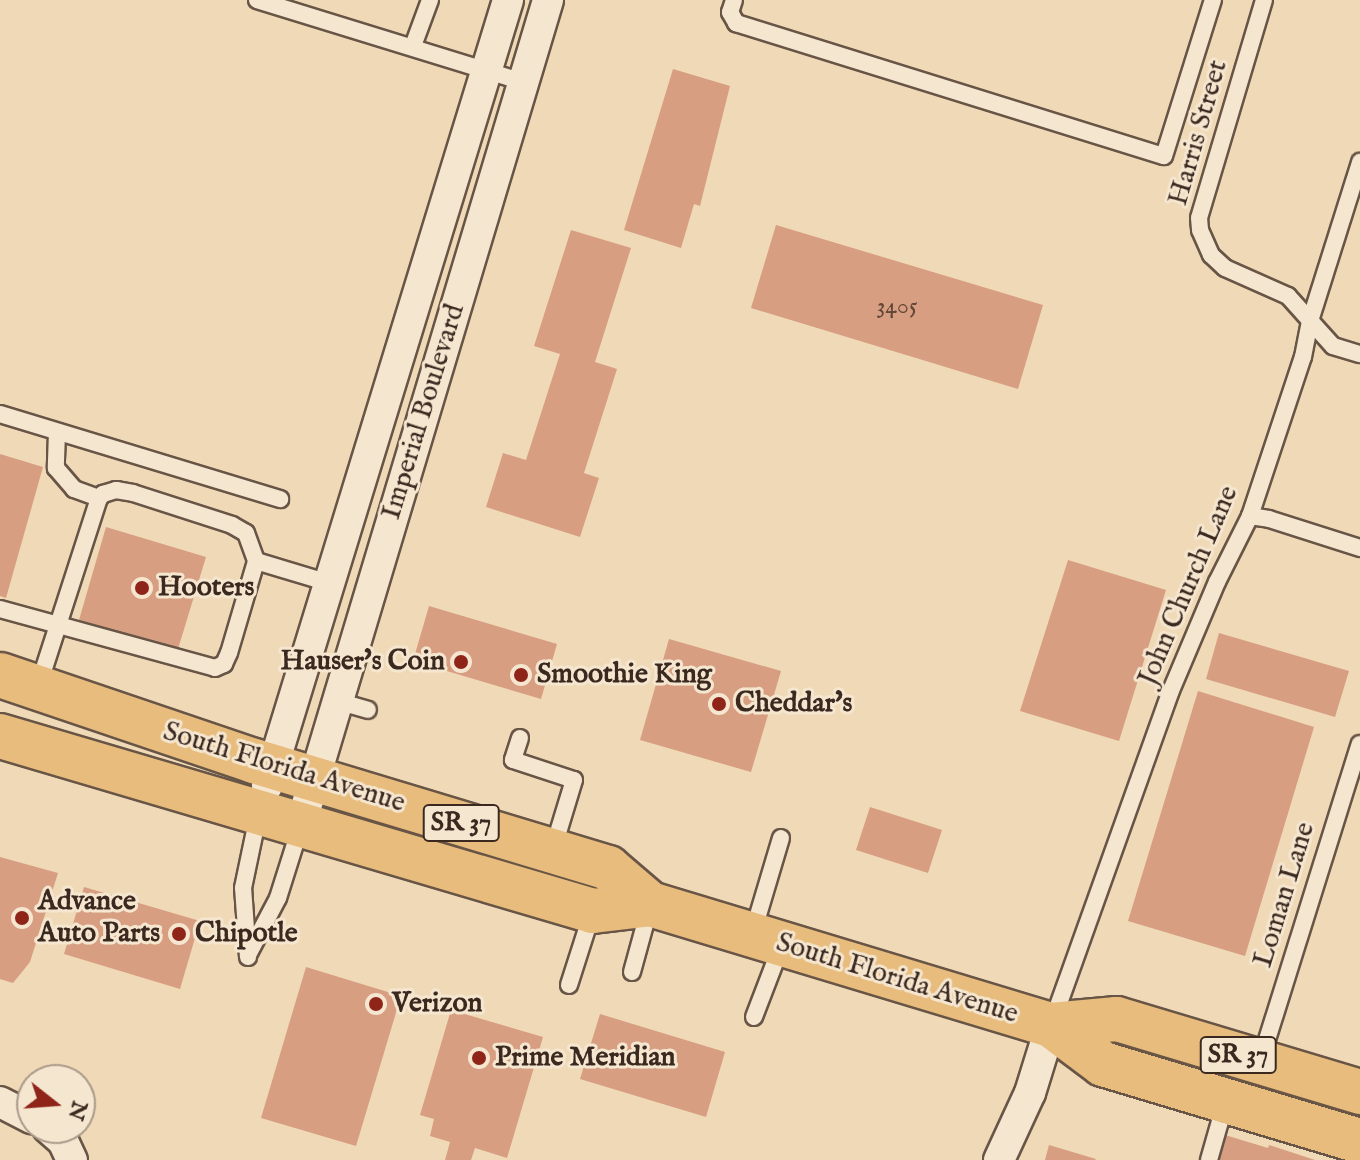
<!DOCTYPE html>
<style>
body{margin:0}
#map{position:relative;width:1360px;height:1160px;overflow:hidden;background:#f0d9b7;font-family:"IM FELL English",serif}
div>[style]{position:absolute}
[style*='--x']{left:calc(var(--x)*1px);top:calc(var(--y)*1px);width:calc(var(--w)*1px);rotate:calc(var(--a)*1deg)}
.building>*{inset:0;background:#d79e82}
.roads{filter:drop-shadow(2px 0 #685546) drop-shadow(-2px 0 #685546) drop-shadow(0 2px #685546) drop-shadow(0 -2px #685546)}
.service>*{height:16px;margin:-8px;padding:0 8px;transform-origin:8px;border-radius:8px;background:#f5e6d0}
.minor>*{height:30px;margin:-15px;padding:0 15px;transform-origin:15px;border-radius:15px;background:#f5e6d0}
.primary>*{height:44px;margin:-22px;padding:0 22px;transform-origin:22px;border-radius:22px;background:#e8bc7c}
.dots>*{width:22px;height:22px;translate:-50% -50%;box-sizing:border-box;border:4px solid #f5e6d0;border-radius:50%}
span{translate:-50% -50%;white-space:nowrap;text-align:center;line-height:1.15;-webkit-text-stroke:6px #f5e6d0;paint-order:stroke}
.number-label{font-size:24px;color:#624638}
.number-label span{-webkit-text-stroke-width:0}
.shield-label span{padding:2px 6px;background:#f5e6d0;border:2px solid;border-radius:6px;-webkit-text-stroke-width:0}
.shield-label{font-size:26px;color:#3b2920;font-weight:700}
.street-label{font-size:28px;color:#3b2920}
.poi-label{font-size:28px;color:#3b2920;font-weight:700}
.left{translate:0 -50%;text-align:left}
.right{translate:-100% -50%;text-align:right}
.north{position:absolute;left:16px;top:1064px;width:80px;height:80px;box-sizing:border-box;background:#f5e6d0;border:2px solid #ab9a8a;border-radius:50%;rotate:107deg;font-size:22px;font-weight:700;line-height:32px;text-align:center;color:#3b2920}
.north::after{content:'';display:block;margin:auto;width:28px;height:36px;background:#8f2418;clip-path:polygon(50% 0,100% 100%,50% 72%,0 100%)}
</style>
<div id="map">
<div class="building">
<div style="clip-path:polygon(673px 69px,730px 86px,700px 206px,694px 204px,681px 248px,624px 230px)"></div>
<div style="clip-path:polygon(776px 225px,1043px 305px,1018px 389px,751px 308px)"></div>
<div style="clip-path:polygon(571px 230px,631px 248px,595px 362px,617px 369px,584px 473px,599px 478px,580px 537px,486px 507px,503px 453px,526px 460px,560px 354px,534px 346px)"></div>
<div style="clip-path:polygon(0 454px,43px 467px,6px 598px,0 596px)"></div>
<div style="clip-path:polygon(106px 527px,206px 557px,178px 649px,79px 620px)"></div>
<div style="clip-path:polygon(1068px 560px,1166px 590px,1119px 741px,1020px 711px)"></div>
<div style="clip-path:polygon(429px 606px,557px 644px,541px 699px,413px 661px)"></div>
<div style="clip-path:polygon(1219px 633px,1349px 671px,1335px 717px,1206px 679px)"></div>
<div style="clip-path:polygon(669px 639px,781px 671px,751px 772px,640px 740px)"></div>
<div style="clip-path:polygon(1198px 691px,1314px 727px,1245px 956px,1128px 921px)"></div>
<div style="clip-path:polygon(870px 807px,942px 830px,928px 873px,856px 850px)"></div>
<div style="clip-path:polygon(0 857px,58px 873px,30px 962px,13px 983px,0 979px)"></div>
<div style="clip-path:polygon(84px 887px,200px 921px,180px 989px,64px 954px)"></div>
<div style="clip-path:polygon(306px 967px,401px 996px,356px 1146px,261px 1118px)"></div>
<div style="clip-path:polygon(451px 1010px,543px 1037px,507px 1158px,475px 1148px,471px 1160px,445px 1160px,450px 1142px,430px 1136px,434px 1119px,420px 1115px)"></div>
<div style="clip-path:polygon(600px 1014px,725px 1052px,706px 1117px,580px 1079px)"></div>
<div style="clip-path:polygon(1225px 1135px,1268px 1148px,1269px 1145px,1315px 1160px,1217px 1160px)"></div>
<div style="clip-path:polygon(1049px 1145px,1096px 1159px,1095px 1160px,1045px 1160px)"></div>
</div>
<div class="roads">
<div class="service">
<div style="--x:257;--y:0;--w:279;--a:17.1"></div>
<div style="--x:734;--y:0;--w:13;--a:108"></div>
<div style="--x:730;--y:12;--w:13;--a:61"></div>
<div style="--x:736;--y:23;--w:448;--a:17.3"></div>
<div style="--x:1164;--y:156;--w:164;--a:-72.6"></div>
<div style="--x:1264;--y:0;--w:227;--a:106.6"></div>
<div style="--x:1199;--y:218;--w:12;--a:85"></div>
<div style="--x:1200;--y:230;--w:27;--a:66"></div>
<div style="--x:1211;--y:255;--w:19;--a:43"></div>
<div style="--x:1225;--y:268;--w:69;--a:24"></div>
<div style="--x:1288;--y:296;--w:67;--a:48"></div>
<div style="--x:1333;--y:346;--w:28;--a:17"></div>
<div style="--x:413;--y:46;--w:49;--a:-69.7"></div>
<div style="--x:0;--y:414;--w:293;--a:16.9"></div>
<div style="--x:57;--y:432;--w:36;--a:92"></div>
<div style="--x:56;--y:468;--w:28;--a:49"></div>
<div style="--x:74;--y:489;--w:27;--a:20"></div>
<div style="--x:1250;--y:516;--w:19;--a:9"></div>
<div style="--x:1269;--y:519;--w:96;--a:17.7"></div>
<div style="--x:0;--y:609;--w:223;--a:15.3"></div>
<div style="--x:215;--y:668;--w:10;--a:-24"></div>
<div style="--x:224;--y:664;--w:12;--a:-66"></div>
<div style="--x:229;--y:653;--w:96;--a:-73.6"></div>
<div style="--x:256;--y:561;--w:76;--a:16.8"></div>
<div style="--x:38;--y:687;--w:199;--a:-72.1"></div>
<div style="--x:99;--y:498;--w:6;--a:-45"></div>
<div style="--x:103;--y:494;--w:14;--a:-17"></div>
<div style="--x:116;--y:490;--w:17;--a:10"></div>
<div style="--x:133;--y:493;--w:104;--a:17.9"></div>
<div style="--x:232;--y:525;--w:16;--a:30"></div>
<div style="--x:246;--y:533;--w:30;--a:70"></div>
<div style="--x:337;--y:701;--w:32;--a:16"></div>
<div style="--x:520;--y:738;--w:23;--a:108"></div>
<div style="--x:513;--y:760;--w:64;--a:18.2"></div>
<div style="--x:574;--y:780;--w:72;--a:106.9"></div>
<div style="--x:753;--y:932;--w:98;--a:-73.4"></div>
<div style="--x:248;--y:955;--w:64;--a:-62.2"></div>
<div style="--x:278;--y:898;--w:77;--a:-72.5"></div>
<div style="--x:248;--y:957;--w:69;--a:-94.1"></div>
<div style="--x:243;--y:888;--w:74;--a:-78.2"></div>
<div style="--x:632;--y:972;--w:68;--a:-74.7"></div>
<div style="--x:569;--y:985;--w:76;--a:-72.3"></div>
<div style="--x:754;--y:1017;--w:78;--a:-69"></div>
<div style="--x:1053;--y:1020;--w:347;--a:-70.3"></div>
<div style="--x:1170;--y:693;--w:121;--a:-67.1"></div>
<div style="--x:1217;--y:582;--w:74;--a:-63.4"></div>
<div style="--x:1250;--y:516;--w:168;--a:-71.6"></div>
<div style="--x:1303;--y:357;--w:37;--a:-79"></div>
<div style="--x:1310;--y:321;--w:167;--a:-72.5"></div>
<div style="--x:1261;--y:1059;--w:330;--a:-72.6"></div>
<div style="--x:1209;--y:1160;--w:58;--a:-74.1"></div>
</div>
<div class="minor">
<div style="--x:267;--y:786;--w:822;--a:-72.95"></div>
<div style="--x:301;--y:824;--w:860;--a:-73.31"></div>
<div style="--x:0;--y:1102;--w:36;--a:27"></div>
<div style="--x:48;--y:1128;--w:20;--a:41"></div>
<div style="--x:63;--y:1141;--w:21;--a:65"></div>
<div style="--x:999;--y:1160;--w:74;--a:-65.2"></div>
<div style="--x:1030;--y:1093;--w:71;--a:-72.8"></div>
</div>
<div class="primary">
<div style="--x:0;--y:675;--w:268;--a:18.7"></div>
<div style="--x:254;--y:761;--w:370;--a:16.8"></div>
<div style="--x:608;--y:868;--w:55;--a:40.6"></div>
<div style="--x:0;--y:736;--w:618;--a:16.44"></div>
<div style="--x:593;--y:911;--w:57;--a:-7"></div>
<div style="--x:650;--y:904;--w:419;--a:16.8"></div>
<div style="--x:1051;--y:1025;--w:65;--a:36.9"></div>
<div style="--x:1103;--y:1064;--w:268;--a:16.7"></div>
<div style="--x:1051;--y:1025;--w:66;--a:-5.2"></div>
<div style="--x:1117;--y:1019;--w:254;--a:16.7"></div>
</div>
</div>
<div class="dots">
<div style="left:142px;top:588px;background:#8f2418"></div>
<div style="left:461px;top:662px;background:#8f2418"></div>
<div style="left:521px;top:675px;background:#8f2418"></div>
<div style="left:719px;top:704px;background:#8f2418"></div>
<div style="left:22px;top:918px;background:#8f2418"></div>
<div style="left:179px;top:934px;background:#8f2418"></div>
<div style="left:376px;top:1004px;background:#8f2418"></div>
<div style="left:479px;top:1058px;background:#8f2418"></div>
</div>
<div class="number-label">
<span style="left:897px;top:307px">3405</span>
</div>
<div class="shield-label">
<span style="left:461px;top:823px">SR 37</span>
<span style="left:1238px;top:1055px">SR 37</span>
</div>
<div class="street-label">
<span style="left:1199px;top:133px;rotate:-74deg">Harris Street</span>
<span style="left:424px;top:412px;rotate:-73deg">Imperial Boulevard</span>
<span style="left:1189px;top:586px;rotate:-67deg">John Church Lane</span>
<span style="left:284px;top:768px;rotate:17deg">South Florida Avenue</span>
<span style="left:1285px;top:895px;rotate:-73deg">Loman Lane</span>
<span style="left:897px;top:979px;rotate:17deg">South Florida Avenue</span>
</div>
<div class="poi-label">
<span class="left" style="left:158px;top:588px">Hooters</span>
<span class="right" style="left:445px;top:662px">Hauser's Coin</span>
<span class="left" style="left:537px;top:675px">Smoothie King</span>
<span class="left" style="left:735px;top:704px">Cheddar's</span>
<span class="left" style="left:38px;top:918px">Advance<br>Auto Parts</span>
<span class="left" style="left:195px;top:934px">Chipotle</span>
<span class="left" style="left:392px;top:1004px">Verizon</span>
<span class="left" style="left:495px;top:1058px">Prime Meridian</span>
</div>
<div class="north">N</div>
</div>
